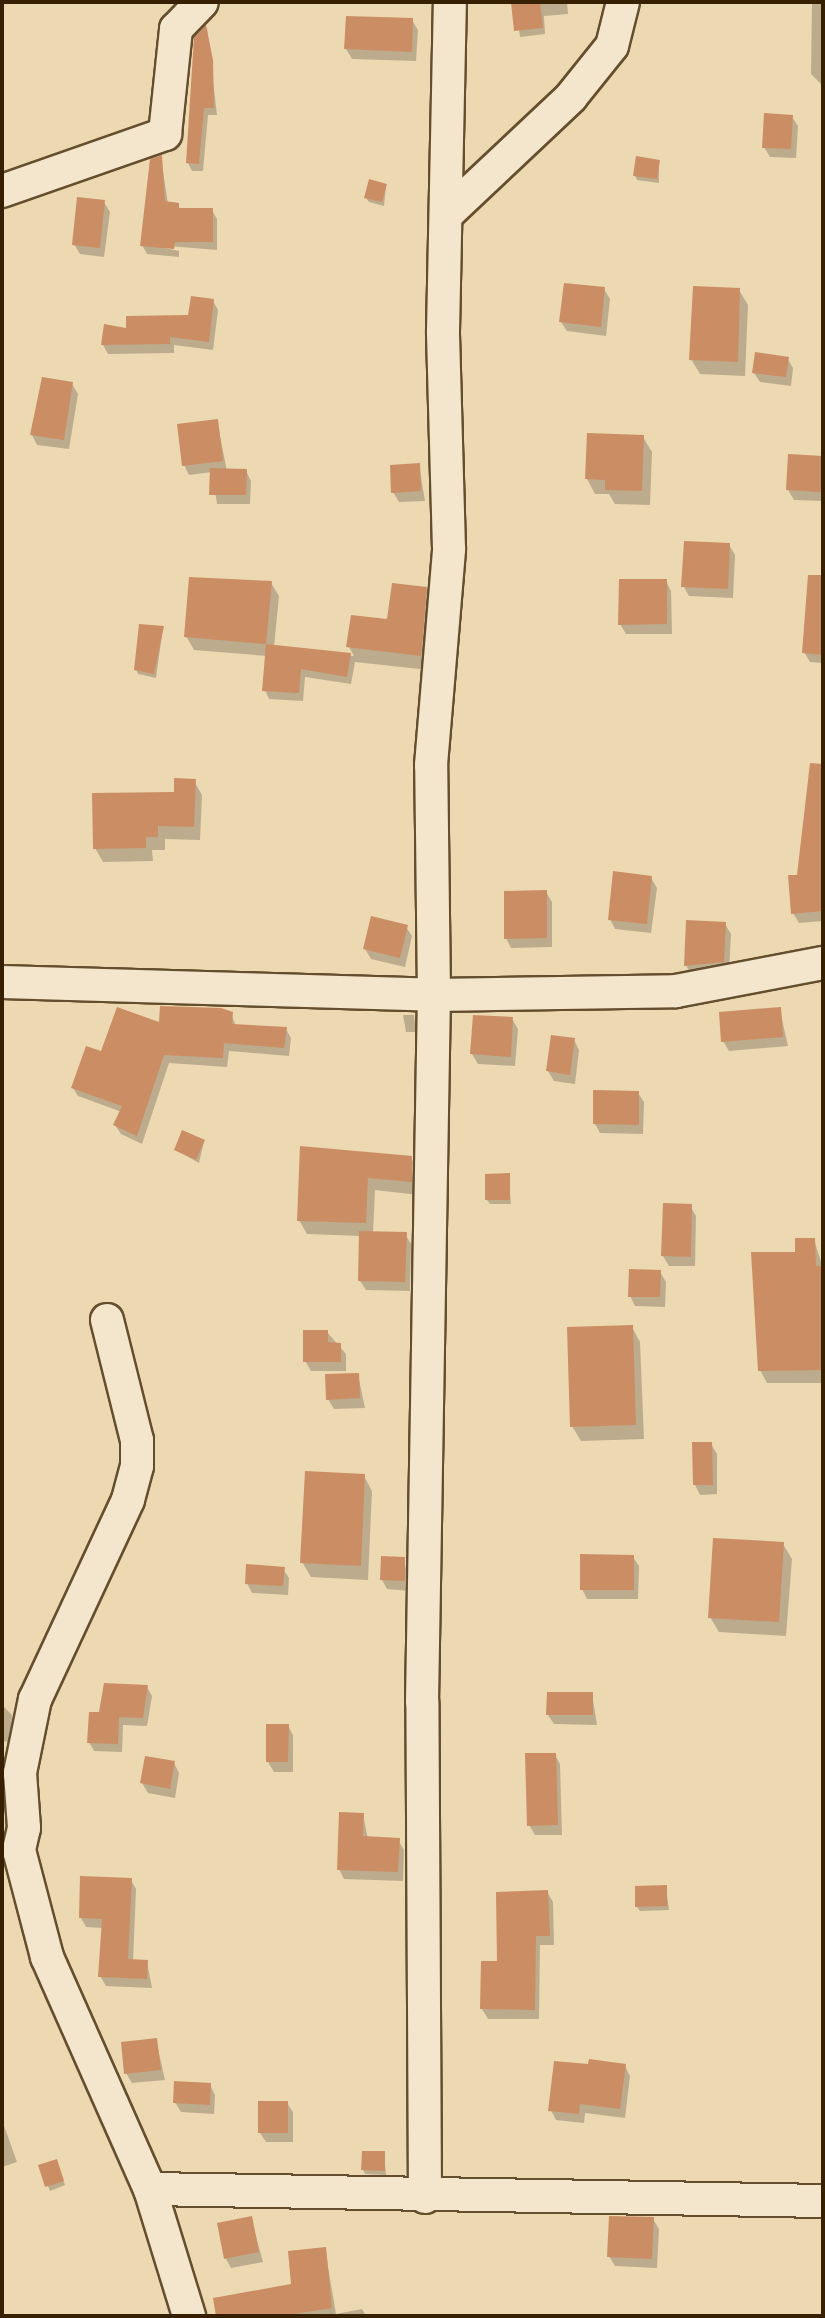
<!DOCTYPE html>
<style>
body{margin:0}
#map{position:relative;width:825px;height:2318px;overflow:hidden;background:#ecd8b1;font-family:Cardo,serif}
div>[style]{position:absolute}
[style*='--x']{left:calc(var(--x)*1px);top:calc(var(--y)*1px);width:calc(var(--w)*1px);rotate:calc(var(--a)*1deg)}
.shadow>*{inset:0;background:#0003}
.building>*{inset:0;background:#cb8d64}
.roads{filter:drop-shadow(2px 0 #644e2d) drop-shadow(-2px 0 #644e2d) drop-shadow(0 2px #644e2d) drop-shadow(0 -2px #644e2d)}
.minor>*{height:32px;margin:-16px;padding:0 16px;transform-origin:16px;border-radius:16px;background:#f3e6cc}
span{translate:-50% -50%;white-space:nowrap;text-align:center;line-height:1.15;-webkit-text-stroke:6px #f3e6cc;paint-order:stroke}
.frame{position:absolute;inset:0;border:4px solid #362001;pointer-events:none}
</style>
<div id="map">
<div class="shadow">
<div style="clip-path:polygon(515px 2px,567px 2px,568px 14px,544px 16px,545px 34px,520px 37px)"></div>
<div style="clip-path:polygon(812px 2px,823px 2px,823px 86px,811px 74px)"></div>
<div style="clip-path:polygon(412px 20px,418px 30px,416px 61px,352px 59px,346px 49px)"></div>
<div style="clip-path:polygon(207px 28px,217px 115px,208px 115px,203px 171px,192px 171px,188px 163px,196px 38px)"></div>
<div style="clip-path:polygon(792px 117px,798px 126px,796px 158px,770px 157px,764px 147px)"></div>
<div style="clip-path:polygon(161px 158px,168px 204px,181px 210px,212px 210px,217px 219px,217px 250px,145px 244px,179px 251px,179px 257px,147px 254px,142px 245px)"></div>
<div style="clip-path:polygon(659px 162px,659px 183px,637px 180px,635px 175px)"></div>
<div style="clip-path:polygon(386px 186px,384px 206px,369px 202px,366px 198px)"></div>
<div style="clip-path:polygon(104px 202px,110px 212px,104px 257px,80px 254px,74px 244px)"></div>
<div style="clip-path:polygon(604px 289px,610px 299px,606px 336px,567px 331px,561px 322px)"></div>
<div style="clip-path:polygon(739px 290px,748px 305px,745px 376px,700px 374px,691px 359px)"></div>
<div style="clip-path:polygon(213px 301px,218px 310px,213px 350px,174px 345px,174px 353px,108px 354px,103px 345px,128px 330px,190px 317px)"></div>
<div style="clip-path:polygon(787px 358px,793px 368px,791px 386px,760px 382px,754px 373px)"></div>
<div style="clip-path:polygon(72px 384px,78px 394px,69px 449px,37px 445px,32px 435px)"></div>
<div style="clip-path:polygon(217px 421px,227px 471px,246px 471px,251px 481px,250px 504px,217px 504px,212px 472px,189px 475px,184px 465px)"></div>
<div style="clip-path:polygon(643px 437px,652px 452px,650px 505px,615px 504px,609px 494px,595px 494px,587px 479px)"></div>
<div style="clip-path:polygon(821px 458px,823px 501px,794px 500px,788px 490px)"></div>
<div style="clip-path:polygon(419px 465px,425px 501px,399px 502px,393px 492px)"></div>
<div style="clip-path:polygon(729px 545px,735px 555px,733px 598px,689px 596px,684px 587px)"></div>
<div style="clip-path:polygon(666px 581px,671px 591px,672px 634px,626px 634px,620px 624px)"></div>
<div style="clip-path:polygon(271px 583px,279px 596px,274px 647px,354px 656px,349px 647px,426px 589px,434px 604px,429px 670px,355px 662px,351px 684px,305px 677px,303px 701px,269px 699px,265px 690px,267px 656px,194px 650px,186px 636px)"></div>
<div style="clip-path:polygon(823px 610px,823px 663px,810px 662px,804px 652px)"></div>
<div style="clip-path:polygon(163px 628px,156px 678px,138px 674px,136px 669px)"></div>
<div style="clip-path:polygon(194px 781px,202px 795px,200px 840px,165px 839px,165px 850px,152px 850px,153px 861px,103px 862px,95px 848px)"></div>
<div style="clip-path:polygon(823px 803px,823px 921px,799px 923px,793px 913px,798px 876px)"></div>
<div style="clip-path:polygon(651px 878px,657px 888px,651px 933px,615px 929px,610px 919px)"></div>
<div style="clip-path:polygon(546px 892px,552px 902px,552px 947px,511px 948px,506px 938px)"></div>
<div style="clip-path:polygon(725px 924px,731px 934px,729px 972px,691px 975px,686px 965px)"></div>
<div style="clip-path:polygon(406px 927px,412px 936px,405px 967px,371px 959px,365px 949px)"></div>
<div style="clip-path:polygon(780px 1010px,788px 1046px,729px 1051px,723px 1041px)"></div>
<div style="clip-path:polygon(231px 1014px,236px 1026px,286px 1029px,291px 1038px,289px 1056px,229px 1051px,227px 1067px,169px 1063px,142px 1144px,121px 1134px,115px 1125px,122px 1112px,78px 1096px,73px 1088px,102px 1054px,160px 1025px)"></div>
<div style="clip-path:polygon(403px 1015px,414px 1015px,416px 1032px,406px 1032px)"></div>
<div style="clip-path:polygon(512px 1019px,518px 1029px,515px 1066px,478px 1064px,472px 1054px)"></div>
<div style="clip-path:polygon(574px 1040px,579px 1050px,575px 1084px,554px 1081px,548px 1071px)"></div>
<div style="clip-path:polygon(638px 1093px,644px 1102px,643px 1134px,600px 1133px,595px 1124px)"></div>
<div style="clip-path:polygon(204px 1141px,199px 1163px,176px 1150px)"></div>
<div style="clip-path:polygon(302px 1148px,411px 1158px,419px 1172px,419px 1195px,375px 1190px,373px 1233px,405px 1234px,411px 1244px,410px 1291px,366px 1290px,360px 1281px,361px 1236px,307px 1234px,299px 1220px)"></div>
<div style="clip-path:polygon(508px 1175px,511px 1204px,490px 1204px,487px 1200px)"></div>
<div style="clip-path:polygon(690px 1206px,696px 1216px,695px 1266px,669px 1266px,663px 1256px)"></div>
<div style="clip-path:polygon(814px 1240px,823px 1268px,823px 1383px,767px 1383px,760px 1370px,797px 1254px)"></div>
<div style="clip-path:polygon(660px 1272px,666px 1282px,665px 1307px,635px 1306px,630px 1296px)"></div>
<div style="clip-path:polygon(632px 1327px,640px 1342px,644px 1439px,581px 1441px,572px 1426px)"></div>
<div style="clip-path:polygon(327px 1332px,346px 1354px,346px 1371px,311px 1371px,305px 1361px)"></div>
<div style="clip-path:polygon(358px 1375px,365px 1408px,334px 1409px,328px 1399px)"></div>
<div style="clip-path:polygon(711px 1444px,717px 1454px,717px 1494px,700px 1495px,695px 1485px)"></div>
<div style="clip-path:polygon(364px 1476px,372px 1491px,368px 1580px,311px 1577px,302px 1562px)"></div>
<div style="clip-path:polygon(783px 1544px,792px 1559px,786px 1636px,719px 1632px,710px 1617px)"></div>
<div style="clip-path:polygon(633px 1557px,639px 1566px,638px 1599px,587px 1599px,582px 1589px)"></div>
<div style="clip-path:polygon(404px 1559px,410px 1591px,387px 1589px,382px 1580px)"></div>
<div style="clip-path:polygon(283px 1569px,289px 1578px,288px 1595px,252px 1593px,247px 1583px)"></div>
<div style="clip-path:polygon(147px 1687px,152px 1696px,147px 1726px,123px 1725px,122px 1752px,94px 1751px,89px 1742px,100px 1714px)"></div>
<div style="clip-path:polygon(592px 1694px,597px 1725px,554px 1724px,548px 1715px)"></div>
<div style="clip-path:polygon(2px 1705px,12px 1715px,10px 1742px,2px 1741px)"></div>
<div style="clip-path:polygon(288px 1726px,293px 1735px,293px 1772px,274px 1772px,268px 1762px)"></div>
<div style="clip-path:polygon(555px 1755px,560px 1764px,562px 1835px,535px 1835px,529px 1825px)"></div>
<div style="clip-path:polygon(174px 1763px,179px 1773px,175px 1798px,148px 1793px,142px 1783px)"></div>
<div style="clip-path:polygon(363px 1815px,368px 1839px,398px 1840px,404px 1850px,403px 1881px,344px 1879px,339px 1869px)"></div>
<div style="clip-path:polygon(131px 1880px,136px 1889px,133px 1962px,147px 1962px,152px 1988px,106px 1986px,100px 1976px,103px 1928px,86px 1927px,81px 1918px)"></div>
<div style="clip-path:polygon(666px 1887px,669px 1910px,640px 1911px,637px 1907px)"></div>
<div style="clip-path:polygon(547px 1892px,553px 1902px,554px 1945px,540px 1945px,539px 2019px,488px 2019px,482px 2009px,499px 1963px)"></div>
<div style="clip-path:polygon(156px 2040px,165px 2080px,132px 2083px,126px 2073px)"></div>
<div style="clip-path:polygon(625px 2066px,630px 2076px,625px 2118px,585px 2113px,584px 2123px,556px 2120px,551px 2110px)"></div>
<div style="clip-path:polygon(210px 2085px,215px 2095px,214px 2114px,181px 2112px,175px 2102px)"></div>
<div style="clip-path:polygon(287px 2103px,293px 2112px,293px 2142px,266px 2142px,260px 2133px)"></div>
<div style="clip-path:polygon(2px 2120px,17px 2162px,2px 2167px)"></div>
<div style="clip-path:polygon(384px 2153px,386px 2175px,365px 2174px,363px 2170px)"></div>
<div style="clip-path:polygon(40px 2166px,58px 2166px,65px 2185px,50px 2191px)"></div>
<div style="clip-path:polygon(251px 2218px,263px 2262px,231px 2268px,226px 2259px)"></div>
<div style="clip-path:polygon(653px 2219px,659px 2229px,657px 2268px,615px 2266px,609px 2256px)"></div>
<div style="clip-path:polygon(325px 2249px,336px 2314px,362px 2309px,366px 2316px,218px 2316px,293px 2286px)"></div>
</div>
<div class="building">
<div style="clip-path:polygon(511px 2px,540px 2px,543px 28px,514px 31px)"></div>
<div style="clip-path:polygon(346px 16px,413px 18px,412px 52px,344px 49px)"></div>
<div style="clip-path:polygon(206px 25px,213px 60px,214px 108px,204px 108px,199px 164px,186px 163px,194px 37px)"></div>
<div style="clip-path:polygon(764px 113px,793px 115px,791px 149px,762px 148px)"></div>
<div style="clip-path:polygon(162px 155px,165px 201px,179px 203px,179px 208px,213px 208px,213px 242px,175px 242px,174px 249px,140px 246px,150px 159px)"></div>
<div style="clip-path:polygon(636px 156px,660px 160px,657px 179px,633px 176px)"></div>
<div style="clip-path:polygon(369px 179px,387px 184px,382px 202px,364px 198px)"></div>
<div style="clip-path:polygon(77px 197px,105px 200px,100px 248px,72px 245px)"></div>
<div style="clip-path:polygon(564px 283px,605px 287px,601px 327px,559px 322px)"></div>
<div style="clip-path:polygon(693px 286px,740px 288px,738px 362px,689px 360px)"></div>
<div style="clip-path:polygon(191px 296px,214px 299px,209px 342px,170px 337px,170px 344px,101px 345px,104px 324px,126px 328px,126px 316px,188px 315px)"></div>
<div style="clip-path:polygon(755px 352px,789px 357px,786px 377px,752px 373px)"></div>
<div style="clip-path:polygon(42px 377px,73px 382px,64px 440px,30px 435px)"></div>
<div style="clip-path:polygon(218px 419px,223px 461px,182px 466px,177px 424px)"></div>
<div style="clip-path:polygon(587px 433px,644px 435px,642px 491px,605px 490px,605px 480px,585px 479px)"></div>
<div style="clip-path:polygon(788px 454px,823px 456px,821px 492px,786px 490px)"></div>
<div style="clip-path:polygon(420px 463px,421px 491px,391px 493px,390px 465px)"></div>
<div style="clip-path:polygon(210px 468px,247px 469px,246px 495px,209px 495px)"></div>
<div style="clip-path:polygon(684px 541px,730px 543px,728px 589px,681px 587px)"></div>
<div style="clip-path:polygon(808px 575px,823px 575px,823px 655px,802px 653px)"></div>
<div style="clip-path:polygon(189px 577px,272px 581px,266px 644px,184px 637px)"></div>
<div style="clip-path:polygon(619px 579px,667px 579px,667px 624px,618px 625px)"></div>
<div style="clip-path:polygon(392px 583px,427px 587px,421px 656px,346px 647px,351px 615px,387px 619px)"></div>
<div style="clip-path:polygon(139px 624px,164px 626px,154px 674px,134px 670px)"></div>
<div style="clip-path:polygon(266px 644px,351px 653px,347px 677px,301px 669px,299px 693px,262px 691px)"></div>
<div style="clip-path:polygon(810px 763px,823px 764px,823px 911px,791px 914px,788px 875px,797px 875px)"></div>
<div style="clip-path:polygon(174px 778px,196px 779px,194px 827px,158px 826px,158px 837px,146px 837px,146px 848px,93px 849px,92px 793px,174px 792px)"></div>
<div style="clip-path:polygon(613px 871px,652px 876px,647px 924px,608px 920px)"></div>
<div style="clip-path:polygon(547px 890px,547px 938px,504px 939px,504px 891px)"></div>
<div style="clip-path:polygon(371px 916px,408px 925px,400px 958px,363px 949px)"></div>
<div style="clip-path:polygon(686px 920px,726px 922px,724px 962px,684px 966px)"></div>
<div style="clip-path:polygon(160px 1006px,221px 1008px,233px 1012px,232px 1024px,287px 1027px,284px 1048px,224px 1043px,223px 1058px,164px 1055px,137px 1136px,113px 1125px,122px 1106px,71px 1088px,86px 1046px,101px 1051px,117px 1007px,159px 1022px)"></div>
<div style="clip-path:polygon(781px 1007px,783px 1037px,721px 1042px,719px 1012px)"></div>
<div style="clip-path:polygon(473px 1015px,513px 1017px,511px 1057px,470px 1054px)"></div>
<div style="clip-path:polygon(551px 1035px,575px 1038px,570px 1075px,546px 1071px)"></div>
<div style="clip-path:polygon(593px 1090px,639px 1091px,639px 1125px,593px 1124px)"></div>
<div style="clip-path:polygon(182px 1130px,205px 1140px,196px 1160px,174px 1150px)"></div>
<div style="clip-path:polygon(300px 1146px,412px 1156px,412px 1182px,368px 1178px,366px 1223px,297px 1221px)"></div>
<div style="clip-path:polygon(510px 1173px,510px 1200px,485px 1200px,485px 1174px)"></div>
<div style="clip-path:polygon(663px 1203px,692px 1204px,691px 1257px,661px 1256px)"></div>
<div style="clip-path:polygon(359px 1231px,407px 1232px,405px 1282px,358px 1281px)"></div>
<div style="clip-path:polygon(795px 1238px,815px 1238px,816px 1266px,823px 1266px,822px 1370px,758px 1371px,751px 1252px,795px 1252px)"></div>
<div style="clip-path:polygon(629px 1269px,661px 1270px,660px 1297px,628px 1297px)"></div>
<div style="clip-path:polygon(633px 1325px,636px 1425px,570px 1427px,567px 1327px)"></div>
<div style="clip-path:polygon(303px 1330px,328px 1330px,328px 1342px,341px 1343px,341px 1362px,303px 1362px)"></div>
<div style="clip-path:polygon(359px 1373px,360px 1398px,326px 1400px,325px 1374px)"></div>
<div style="clip-path:polygon(692px 1442px,712px 1442px,713px 1485px,693px 1485px)"></div>
<div style="clip-path:polygon(305px 1471px,365px 1474px,361px 1566px,300px 1563px)"></div>
<div style="clip-path:polygon(713px 1538px,784px 1542px,779px 1622px,708px 1618px)"></div>
<div style="clip-path:polygon(580px 1554px,634px 1555px,634px 1590px,580px 1590px)"></div>
<div style="clip-path:polygon(381px 1556px,405px 1557px,405px 1581px,380px 1580px)"></div>
<div style="clip-path:polygon(246px 1564px,285px 1567px,283px 1586px,245px 1584px)"></div>
<div style="clip-path:polygon(104px 1683px,148px 1685px,143px 1718px,119px 1717px,118px 1744px,87px 1743px,89px 1712px,99px 1712px)"></div>
<div style="clip-path:polygon(547px 1692px,593px 1692px,593px 1715px,546px 1715px)"></div>
<div style="clip-path:polygon(266px 1724px,289px 1724px,288px 1762px,266px 1762px)"></div>
<div style="clip-path:polygon(525px 1753px,556px 1753px,558px 1825px,527px 1826px)"></div>
<div style="clip-path:polygon(145px 1756px,175px 1761px,170px 1789px,140px 1783px)"></div>
<div style="clip-path:polygon(339px 1812px,364px 1813px,363px 1836px,400px 1838px,398px 1872px,337px 1870px)"></div>
<div style="clip-path:polygon(80px 1876px,132px 1878px,128px 1959px,148px 1960px,147px 1979px,98px 1977px,102px 1919px,79px 1918px)"></div>
<div style="clip-path:polygon(667px 1885px,667px 1906px,635px 1907px,635px 1886px)"></div>
<div style="clip-path:polygon(548px 1890px,550px 1936px,536px 1936px,535px 2010px,480px 2009px,481px 1961px,497px 1961px,496px 1892px)"></div>
<div style="clip-path:polygon(157px 2038px,161px 2070px,124px 2074px,121px 2042px)"></div>
<div style="clip-path:polygon(589px 2059px,626px 2064px,620px 2109px,580px 2104px,579px 2114px,548px 2111px,554px 2061px,588px 2064px)"></div>
<div style="clip-path:polygon(174px 2081px,211px 2083px,210px 2105px,173px 2103px)"></div>
<div style="clip-path:polygon(258px 2101px,288px 2101px,288px 2133px,258px 2133px)"></div>
<div style="clip-path:polygon(362px 2151px,385px 2151px,385px 2171px,361px 2170px)"></div>
<div style="clip-path:polygon(57px 2159px,64px 2181px,45px 2187px,38px 2165px)"></div>
<div style="clip-path:polygon(252px 2216px,259px 2252px,224px 2259px,217px 2223px)"></div>
<div style="clip-path:polygon(609px 2216px,654px 2217px,652px 2259px,607px 2257px)"></div>
<div style="clip-path:polygon(326px 2247px,332px 2308px,281px 2316px,216px 2316px,213px 2298px,291px 2284px,288px 2251px)"></div>
</div>
<div class="roads">
<div class="minor">
<div style="--x:2;--y:191;--w:173;--a:-19.3"></div>
<div style="--x:165;--y:134;--w:106;--a:-84"></div>
<div style="--x:176;--y:29;--w:37;--a:-46"></div>
<div style="--x:446;--y:215;--w:172;--a:-43.3"></div>
<div style="--x:571;--y:97;--w:65;--a:-51.2"></div>
<div style="--x:612;--y:46;--w:45;--a:-76"></div>
<div style="--x:2;--y:982;--w:432;--a:1.7"></div>
<div style="--x:434;--y:995;--w:242;--a:-0.9"></div>
<div style="--x:676;--y:991;--w:150;--a:-10.8"></div>
<div style="--x:107;--y:1320;--w:124;--a:76"></div>
<div style="--x:137;--y:1440;--w:26;--a:90"></div>
<div style="--x:137;--y:1466;--w:35;--a:105"></div>
<div style="--x:128;--y:1500;--w:220;--a:115"></div>
<div style="--x:35;--y:1699;--w:76;--a:101.5"></div>
<div style="--x:20;--y:1773;--w:55;--a:85.8"></div>
<div style="--x:24;--y:1828;--w:23;--a:103"></div>
<div style="--x:19;--y:1850;--w:111;--a:75.3"></div>
<div style="--x:47;--y:1957;--w:254;--a:66.1"></div>
<div style="--x:150;--y:2189;--w:133;--a:72.9"></div>
<div style="--x:150;--y:2189;--w:673;--a:1.02"></div>
<div style="--x:425;--y:2197;--w:495;--a:-90.3"></div>
<div style="--x:422;--y:1702;--w:707;--a:-89.03"></div>
<div style="--x:434;--y:995;--w:230;--a:-90.7"></div>
<div style="--x:431;--y:765;--w:217;--a:-85.2"></div>
<div style="--x:449;--y:549;--w:218;--a:-91.6"></div>
<div style="--x:443;--y:331;--w:329;--a:-88.8"></div>
</div>
</div>
<div class="frame"></div>
</div>
